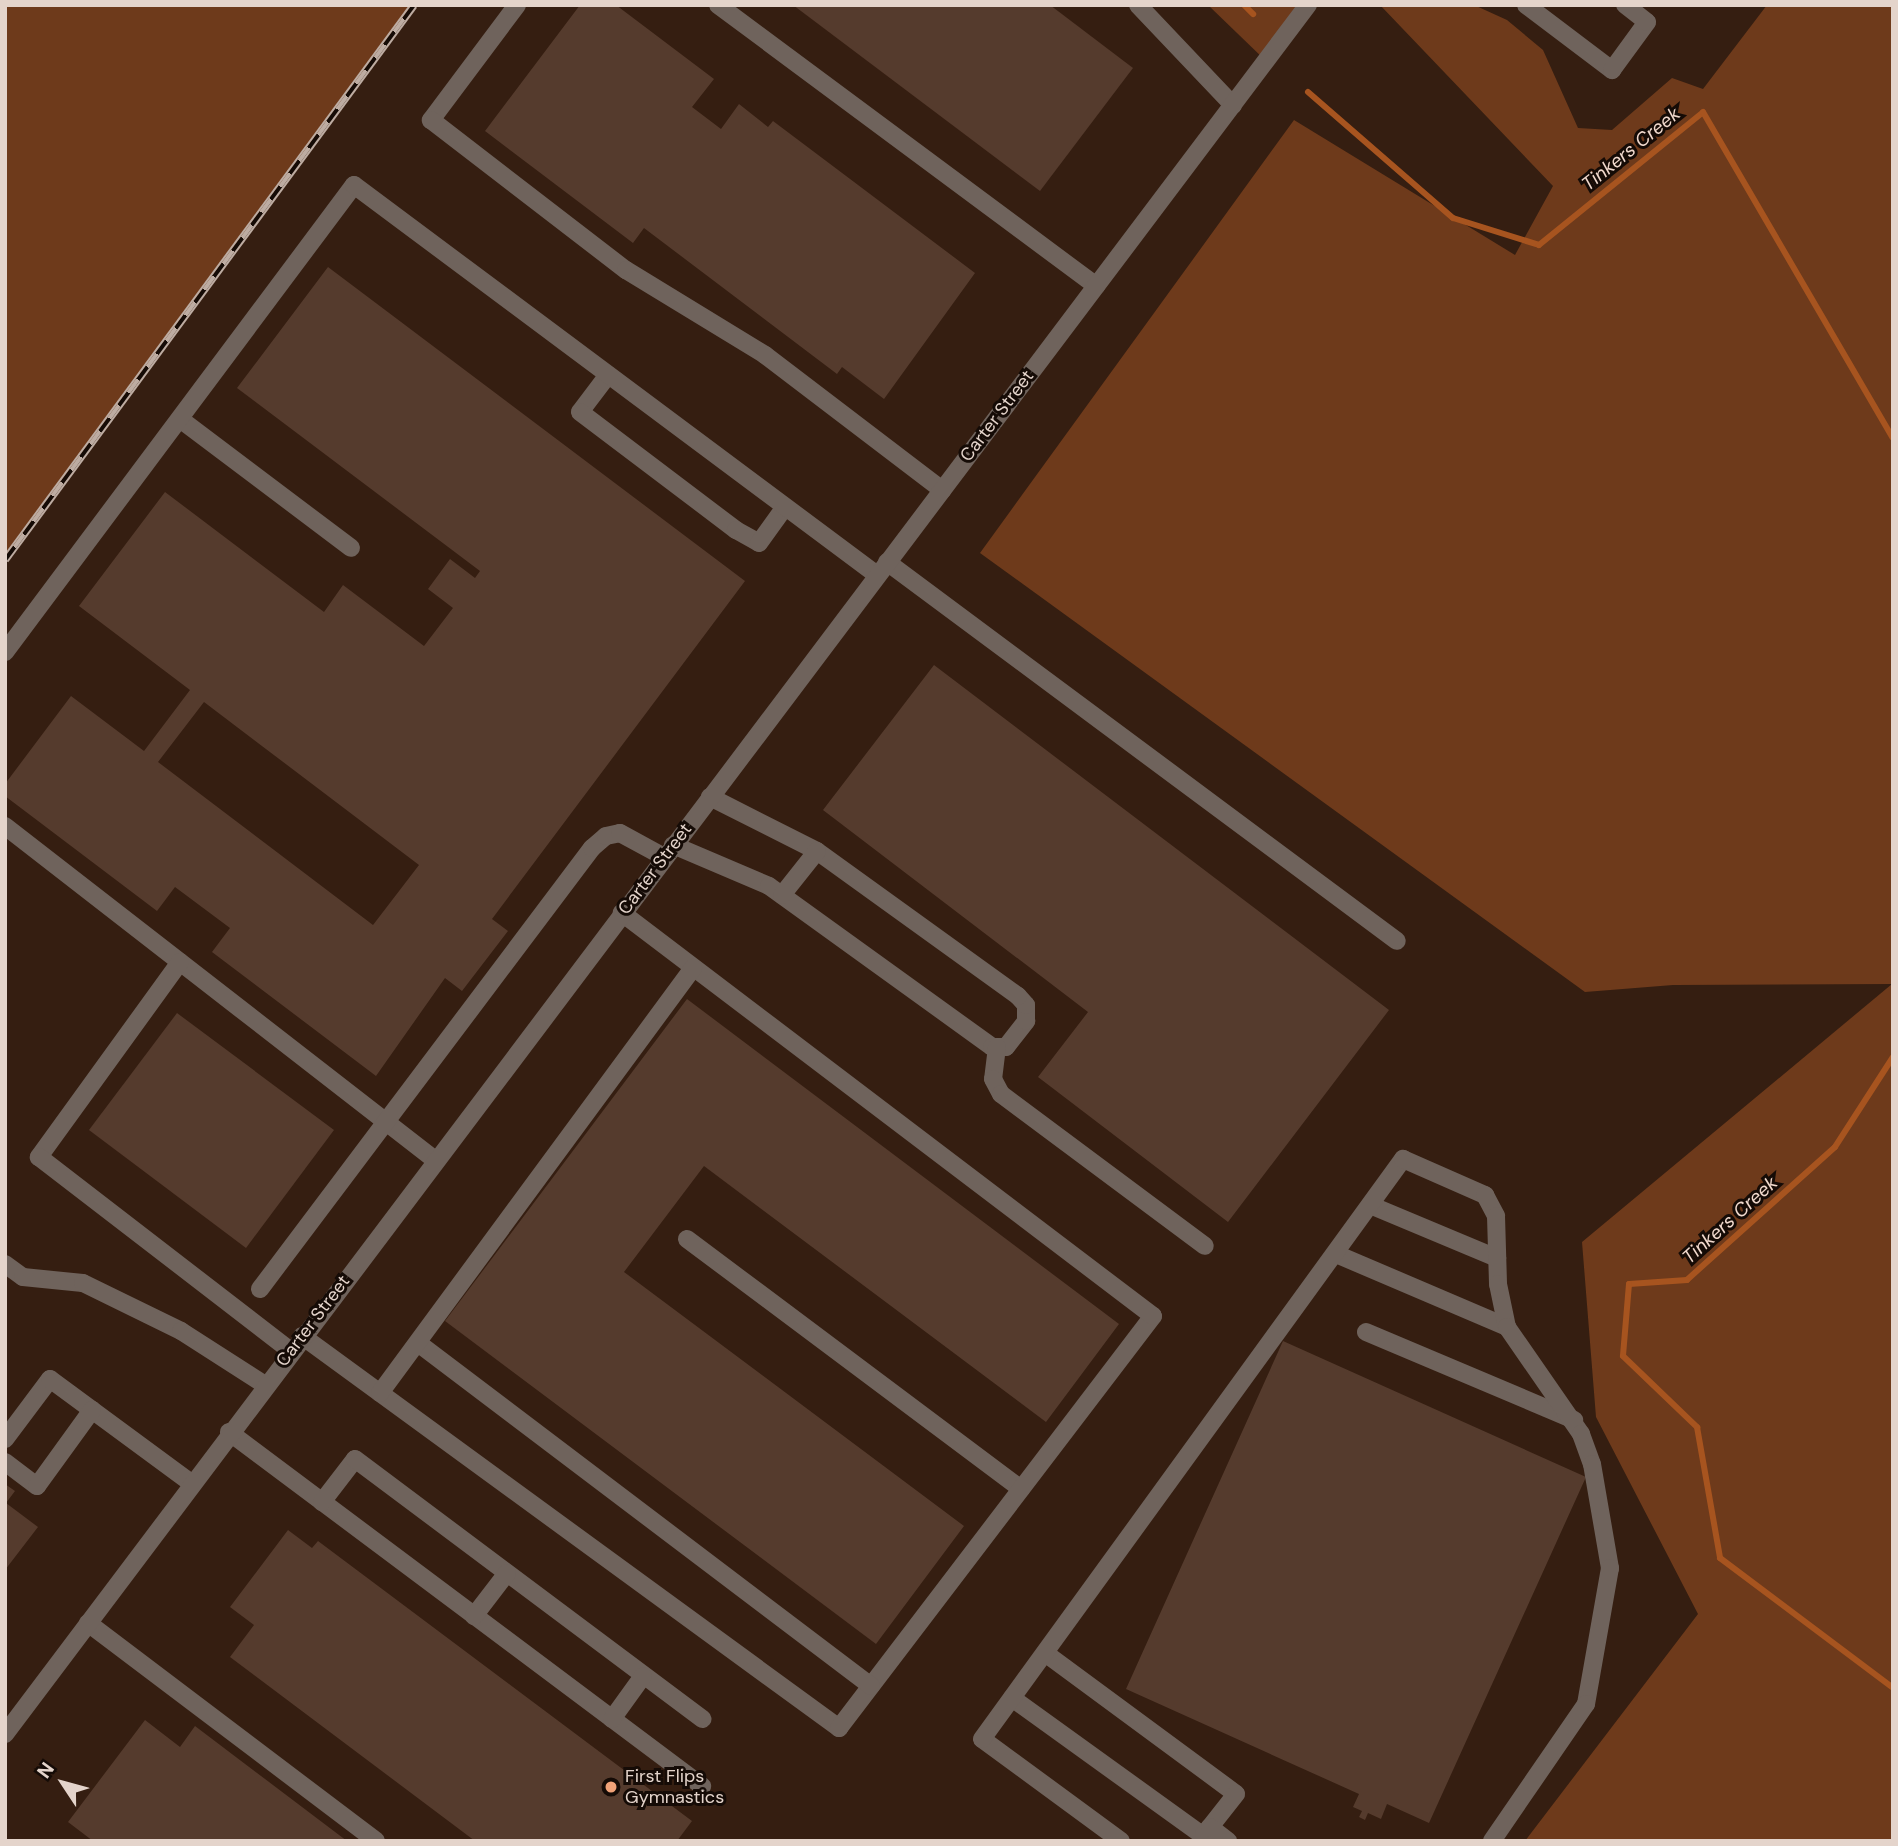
<!DOCTYPE html>
<style>
body{margin:0}
#map{position:relative;width:1898px;height:1846px;overflow:hidden;background:#351e11;font-family:"DM Sans",sans-serif}
div>[style]{position:absolute}
[style*='--x']{left:calc(var(--x)*1px);top:calc(var(--y)*1px);width:calc(var(--w)*1px);rotate:calc(var(--a)*1deg)}
.green>*{inset:0;background:#6e3a1b}
.stream>*{height:6px;margin:-3px;padding:0 3px;transform-origin:3px;border-radius:3px;background:#a7541f}
.building>*{inset:0;background:#553b2d}
.minor>*{height:18px;margin:-9px;padding:0 9px;transform-origin:9px;border-radius:9px;background:#6f635c}
.rail>*{height:8px;margin-top:-4px;transform-origin:0;background:repeating-linear-gradient(90deg,#150b06 0 16px,#bdaca2 0 32px);box-sizing:border-box;border-block:2px solid #bdaca2}
.dots>*{width:19px;height:19px;translate:-50% -50%;box-sizing:border-box;border:4px solid #150b06;border-radius:50%}
span{translate:-50% -50%;white-space:nowrap;text-align:center;line-height:1.15;-webkit-text-stroke:6px #150b06;paint-order:stroke}
.street-label{font-size:18px;color:#e4d4cb}
.poi-label{font-size:18px;color:#e4d4cb}
.left{translate:0 -50%;text-align:left}
.water-label{font-size:19px;color:#f1d9cd;font-style:italic}
.frame{position:absolute;inset:0;border:7px solid #e4d4cb;pointer-events:none}
.north{position:absolute;left:28px;top:1748px;width:70px;height:70px;-webkit-text-stroke:5px #150b06;paint-order:stroke;rotate:306deg;font-size:19px;font-weight:700;line-height:28px;text-align:center;color:#e4d4cb}
.north::after{content:'';display:block;margin:auto;width:24px;height:32px;background:#e4d4cb;clip-path:polygon(50% 0,100% 100%,50% 72%,0 100%)}
</style>
<div id="map">
<div class="green">
<div style="clip-path:polygon(5px 5px,414px 5px,5px 560px)"></div>
<div style="clip-path:polygon(1208px 5px,1308px 5px,1266px 61px)"></div>
<div style="clip-path:polygon(1380px 5px,1474px 5px,1507px 20px,1543px 50px,1578px 128px,1612px 130px,1672px 78px,1703px 89px,1767px 5px,1893px 5px,1893px 1841px,1525px 1841px,1698px 1614px,1596px 1417px,1582px 1242px,1892px 984px,1673px 985px,1585px 992px,980px 553px,1294px 120px,1515px 255px,1553px 186px)"></div>
</div>
<div class="stream">
<div style="--x:1244;--y:5;--w:13;--a:45"></div>
<div style="--x:1308;--y:92;--w:192;--a:41"></div>
<div style="--x:1453;--y:218;--w:90;--a:17.4"></div>
<div style="--x:1539;--y:245;--w:211;--a:-39"></div>
<div style="--x:1703;--y:112;--w:377;--a:59.8"></div>
<div style="--x:1893;--y:1057;--w:107;--a:122.8"></div>
<div style="--x:1835;--y:1147;--w:199;--a:138.1"></div>
<div style="--x:1687;--y:1280;--w:58;--a:176.1"></div>
<div style="--x:1629;--y:1284;--w:72;--a:94.8"></div>
<div style="--x:1623;--y:1356;--w:103;--a:43.8"></div>
<div style="--x:1697;--y:1427;--w:133;--a:80"></div>
<div style="--x:1720;--y:1558;--w:216;--a:36.9"></div>
</div>
<div class="building">
<div style="clip-path:polygon(580px 5px,616px 5px,714px 79px,692px 107px,721px 129px,739px 104px,768px 127px,773px 121px,975px 273px,884px 399px,842px 367px,837px 374px,644px 228px,633px 243px,485px 131px)"></div>
<div style="clip-path:polygon(793px 5px,1050px 5px,1133px 68px,1040px 191px)"></div>
<div style="clip-path:polygon(evenodd,328px 267px,745px 581px,492px 919px,508px 931px,462px 991px,445px 978px,376px 1076px,212px 952px,230px 928px,175px 887px,157px 911px,5px 796px,5px 784px,71px 696px,144px 751px,190px 690px,79px 606px,165px 492px,324px 612px,343px 585px,424px 646px,453px 608px,428px 589px,450px 559px,475px 578px,480px 571px,237px 388px,328px 267px,204px 702px,419px 865px,373px 925px,158px 762px,204px 702px)"></div>
<div style="clip-path:polygon(934px 665px,1389px 1010px,1228px 1222px,1038px 1077px,1088px 1012px,823px 810px)"></div>
<div style="clip-path:polygon(687px 999px,1119px 1324px,1046px 1422px,704px 1166px,624px 1272px,964px 1526px,876px 1644px,445px 1321px)"></div>
<div style="clip-path:polygon(177px 1013px,334px 1130px,246px 1248px,89px 1130px)"></div>
<div style="clip-path:polygon(1283px 1341px,1586px 1477px,1429px 1823px,1387px 1804px,1381px 1819px,1368px 1813px,1365px 1820px,1359px 1817px,1362px 1811px,1353px 1807px,1359px 1794px,1126px 1689px)"></div>
<div style="clip-path:polygon(5px 1484px,15px 1491px,6px 1503px,38px 1527px,5px 1570px)"></div>
<div style="clip-path:polygon(288px 1530px,312px 1548px,318px 1541px,692px 1821px,677px 1841px,475px 1841px,230px 1657px,254px 1625px,230px 1607px)"></div>
<div style="clip-path:polygon(145px 1720px,180px 1747px,195px 1726px,347px 1841px,93px 1841px,68px 1822px)"></div>
</div>
<div class="minor">
<div style="--x:517;--y:5;--w:144;--a:126.8"></div>
<div style="--x:431;--y:120;--w:246;--a:37.6"></div>
<div style="--x:626;--y:270;--w:163;--a:31.4"></div>
<div style="--x:765;--y:355;--w:223;--a:37.3"></div>
<div style="--x:718;--y:5;--w:471;--a:36.6"></div>
<div style="--x:1138;--y:5;--w:138;--a:46.5"></div>
<div style="--x:1526;--y:5;--w:108;--a:37.1"></div>
<div style="--x:1612;--y:70;--w:59;--a:-53.9"></div>
<div style="--x:1647;--y:22;--w:28;--a:-142"></div>
<div style="--x:608;--y:375;--w:46;--a:127.1"></div>
<div style="--x:580;--y:412;--w:196;--a:37.1"></div>
<div style="--x:736;--y:530;--w:26;--a:29"></div>
<div style="--x:759;--y:543;--w:44;--a:-54.2"></div>
<div style="--x:180;--y:419;--w:214;--a:37"></div>
<div style="--x:887;--y:562;--w:635;--a:36.62"></div>
<div style="--x:5;--y:652;--w:583;--a:-53.23"></div>
<div style="--x:354;--y:185;--w:652;--a:36.71"></div>
<div style="--x:5;--y:826;--w:544;--a:37.84"></div>
<div style="--x:673;--y:845;--w:104;--a:23.1"></div>
<div style="--x:769;--y:886;--w:275;--a:35.8"></div>
<div style="--x:992;--y:1047;--w:14;--a:0"></div>
<div style="--x:1006;--y:1047;--w:33;--a:-52"></div>
<div style="--x:1026;--y:1021;--w:16;--a:-90"></div>
<div style="--x:1026;--y:1005;--w:12;--a:-132"></div>
<div style="--x:1018;--y:996;--w:248;--a:-144.2"></div>
<div style="--x:817;--y:851;--w:120;--a:-153.2"></div>
<div style="--x:782;--y:895;--w:56;--a:-51.5"></div>
<div style="--x:180;--y:962;--w:241;--a:125.9"></div>
<div style="--x:39;--y:1157;--w:318;--a:37.6"></div>
<div style="--x:997;--y:1047;--w:32;--a:97"></div>
<div style="--x:993;--y:1079;--w:17;--a:62"></div>
<div style="--x:1001;--y:1094;--w:254;--a:36.7"></div>
<div style="--x:1370;--y:1205;--w:138;--a:22.7"></div>
<div style="--x:687;--y:1239;--w:417;--a:36.8"></div>
<div style="--x:1336;--y:1254;--w:186;--a:23.1"></div>
<div style="--x:5;--y:1264;--w:22;--a:36"></div>
<div style="--x:23;--y:1277;--w:60;--a:5.7"></div>
<div style="--x:83;--y:1283;--w:109;--a:26.1"></div>
<div style="--x:181;--y:1331;--w:100;--a:32.7"></div>
<div style="--x:260;--y:1289;--w:552;--a:-53.03"></div>
<div style="--x:592;--y:848;--w:18;--a:-41"></div>
<div style="--x:606;--y:836;--w:14;--a:-12"></div>
<div style="--x:620;--y:833;--w:50;--a:28.6"></div>
<div style="--x:1366;--y:1332;--w:226;--a:22.9"></div>
<div style="--x:302;--y:1336;--w:665;--a:36.13"></div>
<div style="--x:839;--y:1728;--w:518;--a:-52.69"></div>
<div style="--x:1153;--y:1316;--w:667;--a:-142.8"></div>
<div style="--x:418;--y:1343;--w:568;--a:37.13"></div>
<div style="--x:380;--y:1393;--w:528;--a:-53.63"></div>
<div style="--x:229;--y:1432;--w:591;--a:36.81"></div>
<div style="--x:5;--y:1439;--w:75;--a:-53.1"></div>
<div style="--x:50;--y:1379;--w:175;--a:36.4"></div>
<div style="--x:5;--y:1462;--w:40;--a:37"></div>
<div style="--x:37;--y:1486;--w:94;--a:-54.1"></div>
<div style="--x:322;--y:1502;--w:54;--a:-52.5"></div>
<div style="--x:355;--y:1459;--w:434;--a:36.8"></div>
<div style="--x:474;--y:1616;--w:54;--a:-52.5"></div>
<div style="--x:88;--y:1623;--w:361;--a:37.1"></div>
<div style="--x:1045;--y:1653;--w:237;--a:36.4"></div>
<div style="--x:1236;--y:1794;--w:42;--a:128.2"></div>
<div style="--x:1012;--y:1698;--w:236;--a:35.8"></div>
<div style="--x:612;--y:1719;--w:53;--a:-54.2"></div>
<div style="--x:5;--y:1734;--w:2165;--a:-53"></div>
<div style="--x:1204;--y:1834;--w:9;--a:-49"></div>
<div style="--x:1210;--y:1827;--w:23;--a:38"></div>
<div style="--x:1121;--y:1841;--w:172;--a:-143.7"></div>
<div style="--x:982;--y:1739;--w:717;--a:-54.03"></div>
<div style="--x:1403;--y:1159;--w:90;--a:23.7"></div>
<div style="--x:1485;--y:1195;--w:24;--a:62"></div>
<div style="--x:1496;--y:1216;--w:68;--a:88.3"></div>
<div style="--x:1498;--y:1284;--w:44;--a:78.2"></div>
<div style="--x:1507;--y:1327;--w:130;--a:55.3"></div>
<div style="--x:1581;--y:1434;--w:32;--a:70"></div>
<div style="--x:1592;--y:1464;--w:106;--a:80.2"></div>
<div style="--x:1610;--y:1568;--w:138;--a:100"></div>
<div style="--x:1586;--y:1704;--w:166;--a:124.5"></div>
</div>
<div class="rail">
<div style="--x:5;--y:560;--w:689;--a:-53.61"></div>
</div>
<div class="dots">
<div style="left:611px;top:1787px;background:#f0a278"></div>
</div>
<div class="street-label">
<span style="left:997px;top:416px;rotate:-53deg">Carter Street</span>
<span style="left:655px;top:869px;rotate:-53deg">Carter Street</span>
<span style="left:313px;top:1321px;rotate:-53deg">Carter Street</span>
</div>
<div class="poi-label">
<span class="left" style="left:625px;top:1787px">First Flips<br>Gymnastics</span>
</div>
<div class="water-label">
<span style="left:1631px;top:149px;rotate:-39deg">Tinkers Creek</span>
<span style="left:1730px;top:1220px;rotate:-42deg">Tinkers Creek</span>
</div>
<div class="frame"></div>
<div class="north">N</div>
</div>
